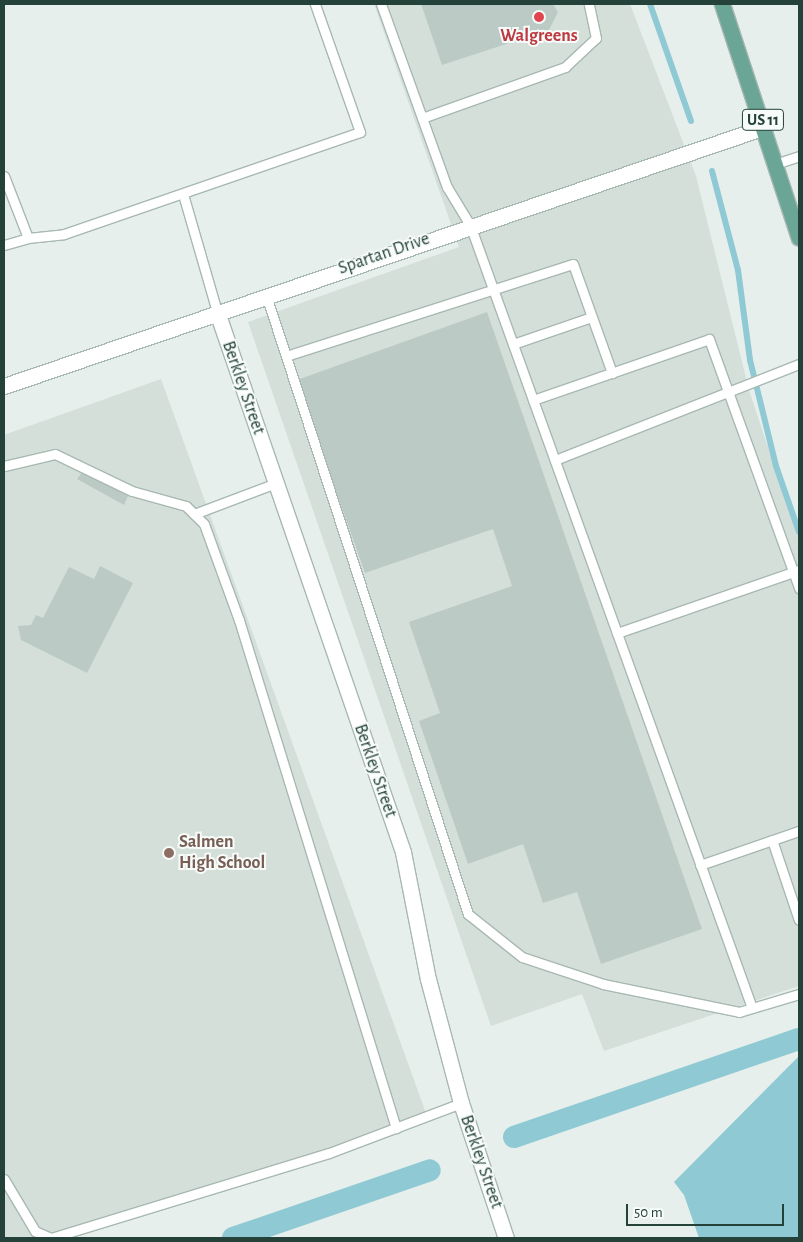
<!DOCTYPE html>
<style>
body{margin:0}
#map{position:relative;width:803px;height:1242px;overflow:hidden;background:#e6efeb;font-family:"Alegreya Sans",sans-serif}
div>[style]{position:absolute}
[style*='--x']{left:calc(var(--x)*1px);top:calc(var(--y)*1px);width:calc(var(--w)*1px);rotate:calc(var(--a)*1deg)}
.built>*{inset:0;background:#d4dfda}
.water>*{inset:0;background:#8ec9d4}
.stream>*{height:6px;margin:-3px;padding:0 3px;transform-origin:3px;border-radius:3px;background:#8ec9d4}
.canal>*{height:22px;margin:-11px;padding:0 11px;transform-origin:11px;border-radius:11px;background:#8ec9d4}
.building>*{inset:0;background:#bbcac4}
.roads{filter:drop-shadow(1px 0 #a8b8b2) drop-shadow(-1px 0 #a8b8b2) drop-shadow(0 1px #a8b8b2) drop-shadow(0 -1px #a8b8b2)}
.service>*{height:9px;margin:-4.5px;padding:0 4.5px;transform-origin:4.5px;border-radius:4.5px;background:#fff}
.minor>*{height:15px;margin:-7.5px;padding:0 7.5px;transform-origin:7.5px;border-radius:7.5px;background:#fff}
.tertiary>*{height:15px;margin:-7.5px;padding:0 7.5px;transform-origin:7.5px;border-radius:7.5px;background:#fff}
.primary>*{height:15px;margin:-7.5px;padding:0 7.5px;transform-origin:7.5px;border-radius:7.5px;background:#6aa596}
.dots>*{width:14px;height:14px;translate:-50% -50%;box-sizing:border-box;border:2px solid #f7fbf9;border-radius:50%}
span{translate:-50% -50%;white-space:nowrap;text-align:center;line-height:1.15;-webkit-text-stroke:4px #f7fbf9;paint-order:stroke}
.shield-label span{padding:1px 4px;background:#f7fbf9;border:1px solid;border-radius:4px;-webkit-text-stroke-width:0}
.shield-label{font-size:16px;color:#24423a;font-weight:700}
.health-label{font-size:18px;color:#be3a42;font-weight:700}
.street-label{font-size:18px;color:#24423a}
.education-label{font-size:18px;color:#785e54;font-weight:700}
.left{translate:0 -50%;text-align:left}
.frame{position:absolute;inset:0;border:5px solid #24423a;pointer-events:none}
.scale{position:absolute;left:626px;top:1204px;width:158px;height:22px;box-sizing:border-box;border:2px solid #24423a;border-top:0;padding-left:6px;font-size:15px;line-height:18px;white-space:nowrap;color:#24423a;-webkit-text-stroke:4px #f7fbf9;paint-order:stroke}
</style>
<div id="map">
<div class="built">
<div style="clip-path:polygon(374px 4px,630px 4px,696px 176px,749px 390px,799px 540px,799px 986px,604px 1051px,582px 994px,491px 1026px,248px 322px,459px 247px)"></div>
<div style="clip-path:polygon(161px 379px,427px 1116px,69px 1238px,4px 1238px,4px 435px)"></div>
</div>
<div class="water">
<div style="clip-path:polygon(799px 1056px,799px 1238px,699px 1238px,684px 1195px,674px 1182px)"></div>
</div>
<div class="stream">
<div style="--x:650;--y:4;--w:124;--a:70.7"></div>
<div style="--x:712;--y:171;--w:102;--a:75.3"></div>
<div style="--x:738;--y:270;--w:91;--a:82.4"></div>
<div style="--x:750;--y:360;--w:109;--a:76.2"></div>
<div style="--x:776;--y:466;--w:70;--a:70.8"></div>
</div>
<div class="canal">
<div style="--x:514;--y:1137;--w:301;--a:-19"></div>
<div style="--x:233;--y:1238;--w:208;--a:-19"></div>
</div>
<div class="building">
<div style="clip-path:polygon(421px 4px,553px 4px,558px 12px,549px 30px,442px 65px)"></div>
<div style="clip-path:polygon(487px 312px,702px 929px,601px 964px,577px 892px,543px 903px,523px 844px,468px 864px,419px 721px,440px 713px,409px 622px,512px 586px,493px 529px,365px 573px,297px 380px)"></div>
<div style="clip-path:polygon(83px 471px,128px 496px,124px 505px,77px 479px)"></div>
<div style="clip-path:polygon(100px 566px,133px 583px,87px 673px,21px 640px,18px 626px,31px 625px,36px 615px,43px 618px,69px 567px,94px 579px)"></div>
</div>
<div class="roads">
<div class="service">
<div style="--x:381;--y:4;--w:195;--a:70.2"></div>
<div style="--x:447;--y:187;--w:44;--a:58.8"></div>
<div style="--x:470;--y:225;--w:832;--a:70.19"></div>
<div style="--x:422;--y:118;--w:152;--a:-19.6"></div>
<div style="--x:565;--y:67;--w:42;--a:-43.1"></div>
<div style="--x:596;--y:38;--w:35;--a:-102"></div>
<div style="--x:775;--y:164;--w:25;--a:-18"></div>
<div style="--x:4;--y:176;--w:66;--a:68.8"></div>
<div style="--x:28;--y:238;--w:36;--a:-6"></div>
<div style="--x:64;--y:234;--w:313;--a:-19"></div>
<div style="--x:360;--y:132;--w:136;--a:-109.4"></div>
<div style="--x:183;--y:194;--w:123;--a:73.9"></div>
<div style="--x:4;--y:245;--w:25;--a:-16"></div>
<div style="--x:266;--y:295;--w:651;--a:71.93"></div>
<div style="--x:468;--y:914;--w:69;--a:38.5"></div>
<div style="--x:522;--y:957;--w:85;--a:18.4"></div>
<div style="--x:603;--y:984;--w:139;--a:11.6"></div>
<div style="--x:739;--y:1012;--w:63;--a:-16.7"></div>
<div style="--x:513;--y:344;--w:83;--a:-18.9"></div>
<div style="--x:286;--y:356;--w:301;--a:-17.8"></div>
<div style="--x:573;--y:264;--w:116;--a:70.3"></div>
<div style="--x:533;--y:400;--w:186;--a:-19.1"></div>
<div style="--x:709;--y:339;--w:265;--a:70.1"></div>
<div style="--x:555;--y:460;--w:262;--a:-21.5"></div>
<div style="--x:4;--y:466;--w:52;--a:-13.2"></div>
<div style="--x:55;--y:454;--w:85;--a:25.7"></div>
<div style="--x:132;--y:491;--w:56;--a:15.5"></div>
<div style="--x:186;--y:506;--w:25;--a:45"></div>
<div style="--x:204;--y:524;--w:102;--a:70"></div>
<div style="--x:239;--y:620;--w:532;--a:72.83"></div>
<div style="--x:194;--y:514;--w:88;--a:-20.7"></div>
<div style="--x:617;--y:633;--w:193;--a:-19.1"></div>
<div style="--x:772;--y:840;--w:84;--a:71.4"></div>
<div style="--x:700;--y:865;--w:105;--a:-19"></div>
<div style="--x:4;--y:1179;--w:61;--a:59.2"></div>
<div style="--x:35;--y:1231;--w:17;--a:24"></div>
<div style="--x:51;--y:1238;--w:291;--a:-17"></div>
<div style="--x:329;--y:1153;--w:141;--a:-20.7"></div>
</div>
<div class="minor">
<div style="--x:217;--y:312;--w:571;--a:70.99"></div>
<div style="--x:403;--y:852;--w:129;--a:78.9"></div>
<div style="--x:428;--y:979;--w:128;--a:75.1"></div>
<div style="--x:461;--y:1103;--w:142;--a:71.6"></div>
</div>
<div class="tertiary">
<div style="--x:4;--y:386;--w:804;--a:-18.8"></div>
</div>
<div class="primary">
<div style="--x:722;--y:4;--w:246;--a:71.8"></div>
</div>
</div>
<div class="dots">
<div style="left:539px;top:17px;background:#e0444e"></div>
<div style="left:169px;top:853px;background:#8d6e63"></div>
</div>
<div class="shield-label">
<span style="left:763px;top:120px">US 11</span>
</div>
<div class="health-label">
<span style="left:539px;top:36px">Walgreens</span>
</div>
<div class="street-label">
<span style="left:384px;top:254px;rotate:-19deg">Spartan Drive</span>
<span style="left:243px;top:388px;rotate:71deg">Berkley Street</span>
<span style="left:375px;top:771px;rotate:71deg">Berkley Street</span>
<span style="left:481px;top:1162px;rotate:71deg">Berkley Street</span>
</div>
<div class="education-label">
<span class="left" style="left:179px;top:853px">Salmen<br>High School</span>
</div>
<div class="frame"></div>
<div class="scale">50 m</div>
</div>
